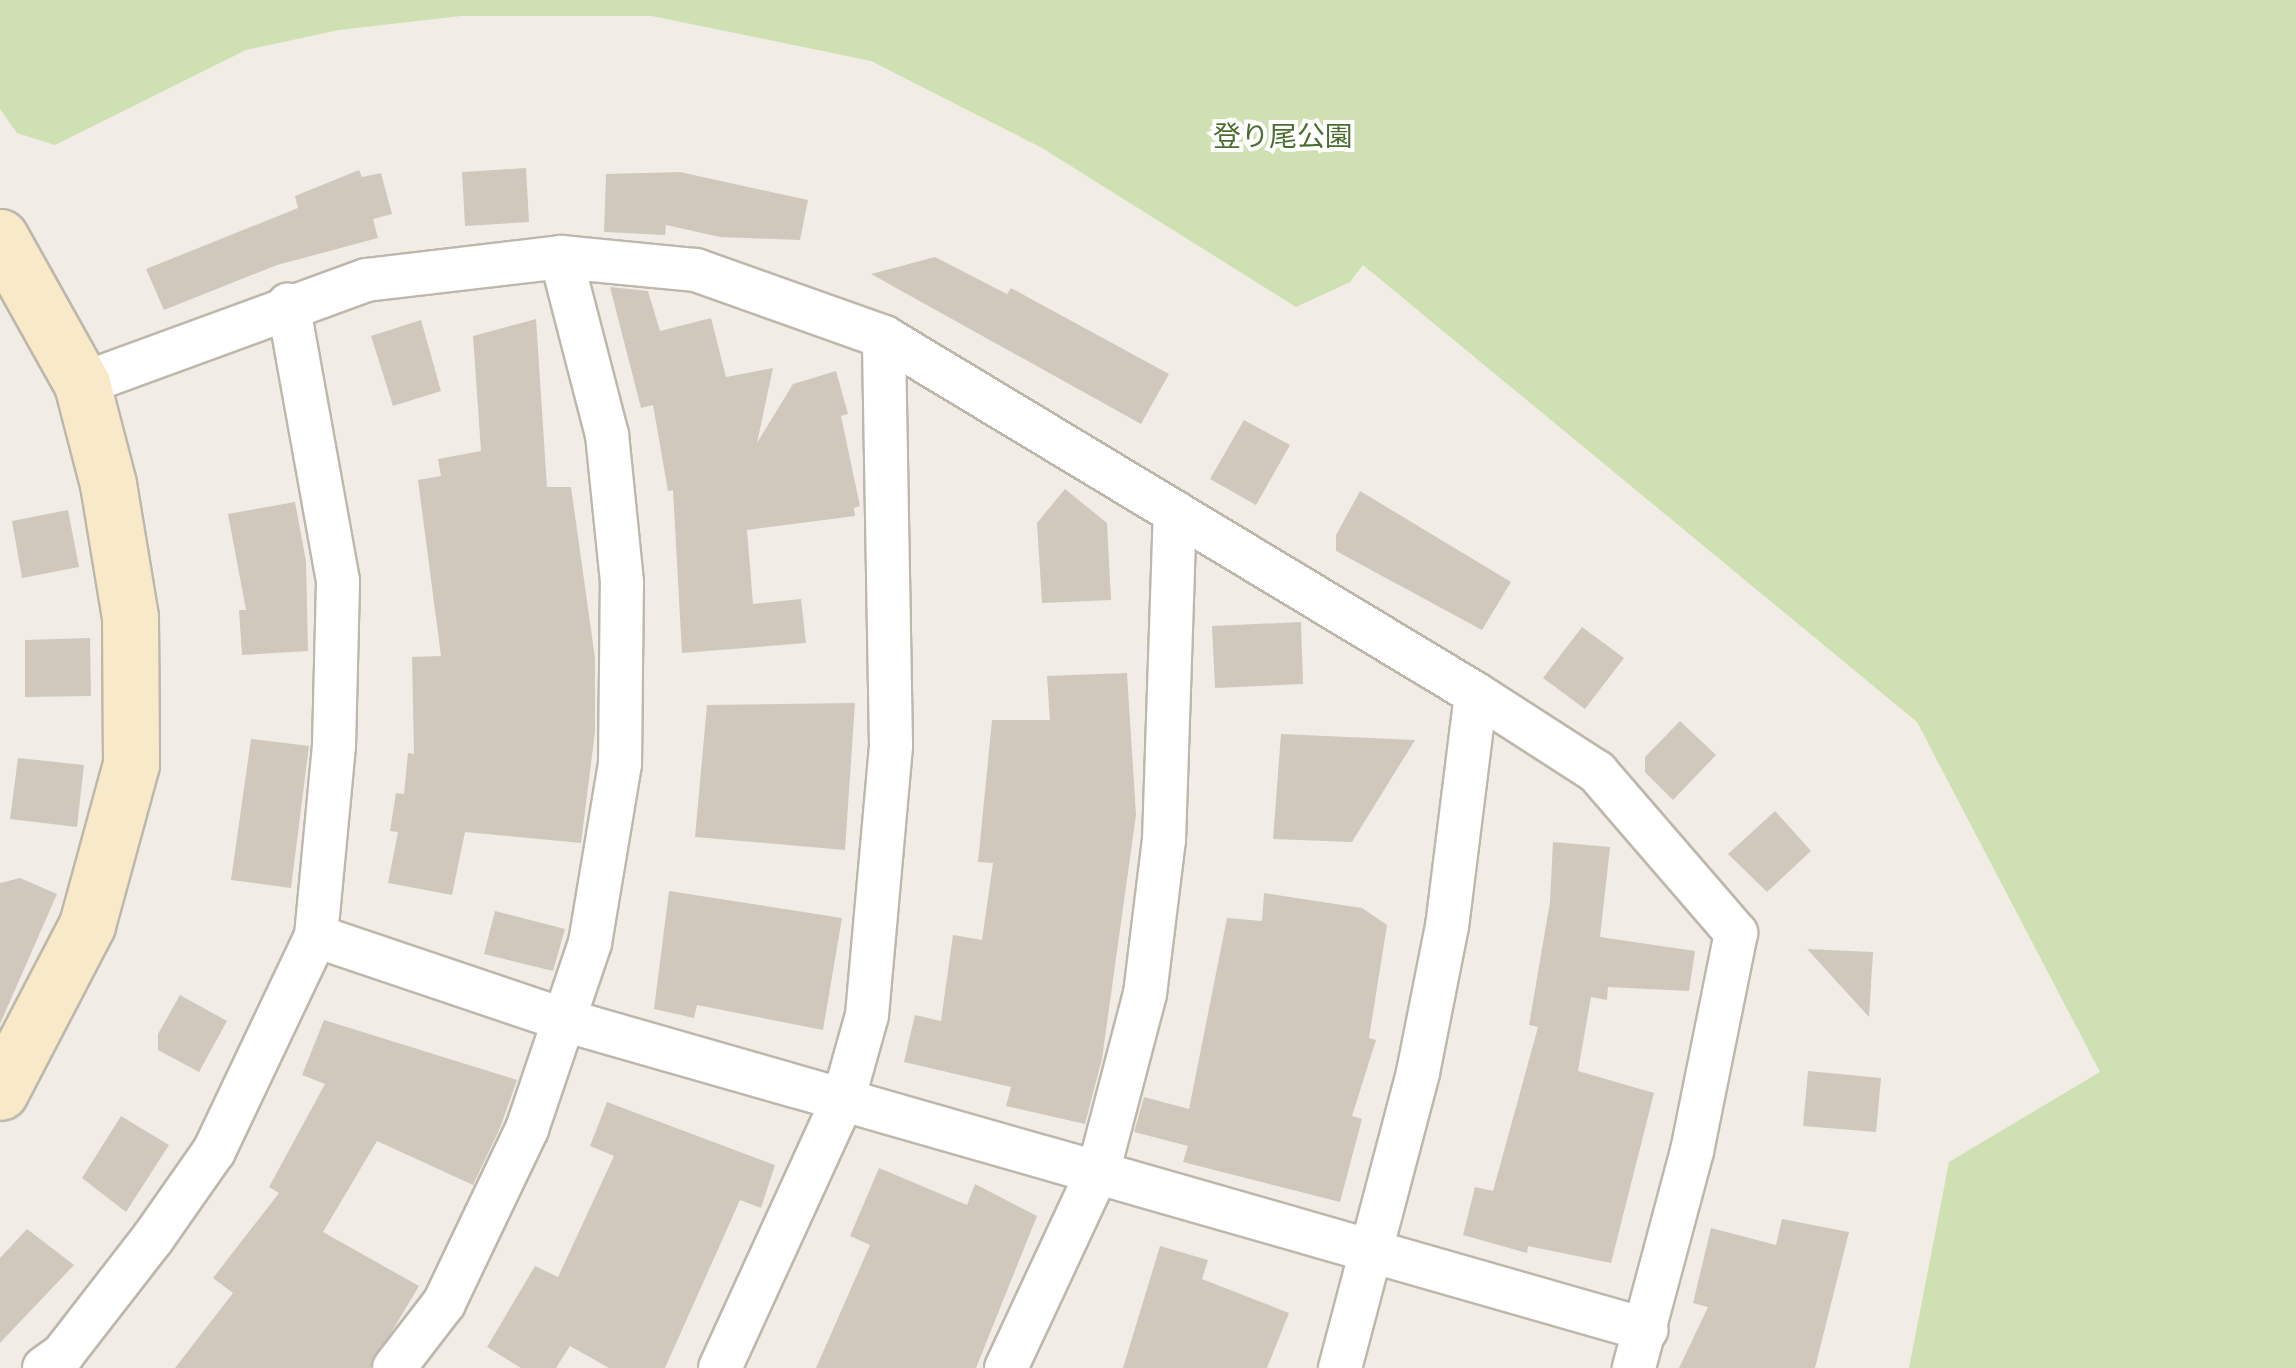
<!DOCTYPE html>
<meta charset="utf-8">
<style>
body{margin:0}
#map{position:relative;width:2296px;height:1368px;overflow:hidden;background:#f1ede6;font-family:Roboto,"Noto Sans JP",sans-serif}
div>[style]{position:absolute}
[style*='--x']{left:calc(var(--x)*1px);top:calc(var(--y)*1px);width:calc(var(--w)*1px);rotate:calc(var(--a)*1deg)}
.green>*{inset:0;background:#cfe1b3}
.building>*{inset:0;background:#d1c8bd}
.roads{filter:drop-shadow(2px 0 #beb7ac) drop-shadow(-2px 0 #beb7ac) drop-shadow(0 2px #beb7ac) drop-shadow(0 -2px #beb7ac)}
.street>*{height:42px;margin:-21px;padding:0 21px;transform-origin:21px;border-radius:21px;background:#fff}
.secondary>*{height:55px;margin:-27.5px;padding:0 27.5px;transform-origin:27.5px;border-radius:27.5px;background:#f8eac8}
span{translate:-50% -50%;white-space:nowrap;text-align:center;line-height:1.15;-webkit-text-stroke:8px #fff;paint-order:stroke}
.park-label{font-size:28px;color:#4a6e30}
</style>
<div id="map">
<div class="green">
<div style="clip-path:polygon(0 0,2296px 0,2296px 1368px,1909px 1368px,1949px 1162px,2100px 1072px,1917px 722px,1363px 265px,1350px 282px,1296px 307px,1042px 148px,871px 61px,652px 16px,461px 16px,339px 30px,246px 50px,55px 145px,17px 133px,0 109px)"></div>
</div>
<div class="building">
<div style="clip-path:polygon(526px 168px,529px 222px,465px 226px,462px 172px)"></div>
<div style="clip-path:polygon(359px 170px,362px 177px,381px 173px,392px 214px,373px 219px,378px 238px,277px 265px,164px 310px,146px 269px,298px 208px,295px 196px)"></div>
<div style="clip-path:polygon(680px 172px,808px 200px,800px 240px,720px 237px,666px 225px,665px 235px,604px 232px,606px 174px)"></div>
<div style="clip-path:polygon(935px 257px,1007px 294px,1011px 288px,1169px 374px,1141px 424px,871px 274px)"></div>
<div style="clip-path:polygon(610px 287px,648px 291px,660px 331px,711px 318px,726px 377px,773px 368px,757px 443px,793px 384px,836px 371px,848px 414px,841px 416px,860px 506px,854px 508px,855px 516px,747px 530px,753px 604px,801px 599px,806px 643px,682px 653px,673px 490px,668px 491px,653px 405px,641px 408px)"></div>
<div style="clip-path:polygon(536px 319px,547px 487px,571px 487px,595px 658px,595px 732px,581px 843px,465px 832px,452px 895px,388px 883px,398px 832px,390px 831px,396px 793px,404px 794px,408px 753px,414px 754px,412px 657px,441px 656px,418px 480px,441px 476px,438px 459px,481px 451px,473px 336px)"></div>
<div style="clip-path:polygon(421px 320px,441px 391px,393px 406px,371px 336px)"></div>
<div style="clip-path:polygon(1244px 420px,1290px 445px,1256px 505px,1210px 479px)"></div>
<div style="clip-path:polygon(1065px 489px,1107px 523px,1111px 600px,1042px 603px,1037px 523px)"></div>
<div style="clip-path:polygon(1360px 491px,1511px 582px,1482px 630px,1336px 551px,1336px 535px)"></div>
<div style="clip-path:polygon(295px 502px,306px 561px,308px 651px,242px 655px,239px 610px,246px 610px,228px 514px)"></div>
<div style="clip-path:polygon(68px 510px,79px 567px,22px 578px,12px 521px)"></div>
<div style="clip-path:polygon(1301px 622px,1303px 684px,1215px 688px,1212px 626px)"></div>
<div style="clip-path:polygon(1582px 627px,1624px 658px,1585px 709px,1543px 678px)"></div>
<div style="clip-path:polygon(90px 638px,91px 696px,25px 697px,25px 640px)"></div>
<div style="clip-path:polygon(1127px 673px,1136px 815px,1102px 1059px,1085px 1124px,1006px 1106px,1011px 1087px,904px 1062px,915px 1015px,941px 1021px,953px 935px,982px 940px,993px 863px,978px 862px,992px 720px,1050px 720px,1047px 676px)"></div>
<div style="clip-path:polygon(855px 703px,845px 850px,695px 837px,707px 705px)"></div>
<div style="clip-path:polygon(1680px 721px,1716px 755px,1673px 800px,1645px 772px,1645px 757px)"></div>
<div style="clip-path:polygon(1281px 734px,1415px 740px,1352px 842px,1273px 839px)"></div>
<div style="clip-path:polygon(251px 739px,309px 746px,291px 888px,231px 880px)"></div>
<div style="clip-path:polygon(18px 758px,84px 765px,77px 827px,10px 819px)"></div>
<div style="clip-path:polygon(1775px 811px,1811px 851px,1767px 892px,1728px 854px)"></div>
<div style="clip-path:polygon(1553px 842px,1610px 847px,1600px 937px,1695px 951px,1689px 991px,1608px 987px,1607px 1000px,1591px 997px,1578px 1071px,1654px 1093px,1611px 1263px,1528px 1246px,1527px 1253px,1463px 1235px,1475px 1187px,1493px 1191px,1538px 1027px,1529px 1025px,1550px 902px)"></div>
<div style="clip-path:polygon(20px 878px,57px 894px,0 1024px,0 883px)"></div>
<div style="clip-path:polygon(669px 891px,842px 918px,823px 1030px,697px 1005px,694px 1018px,654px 1009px)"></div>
<div style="clip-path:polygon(1264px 893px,1362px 908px,1387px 925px,1369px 1038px,1376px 1040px,1352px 1116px,1362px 1119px,1340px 1202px,1183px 1162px,1188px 1146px,1134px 1132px,1144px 1097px,1189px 1109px,1227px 918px,1262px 921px)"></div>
<div style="clip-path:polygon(495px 911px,565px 929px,553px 971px,484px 954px)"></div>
<div style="clip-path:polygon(1807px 949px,1873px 952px,1869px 1017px)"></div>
<div style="clip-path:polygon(180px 995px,227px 1021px,199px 1072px,158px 1050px,158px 1034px)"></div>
<div style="clip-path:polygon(324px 1020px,517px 1080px,500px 1128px,473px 1185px,377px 1141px,323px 1232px,419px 1286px,370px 1368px,175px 1368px,233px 1293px,213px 1278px,279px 1193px,269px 1187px,325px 1084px,302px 1075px)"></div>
<div style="clip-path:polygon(1808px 1071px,1881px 1078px,1876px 1132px,1803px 1126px)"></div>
<div style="clip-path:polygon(607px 1102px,775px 1165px,761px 1208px,740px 1200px,665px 1368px,609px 1368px,570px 1346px,556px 1368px,521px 1368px,487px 1347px,535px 1266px,558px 1277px,614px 1156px,590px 1146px)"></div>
<div style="clip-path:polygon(121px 1116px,169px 1145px,126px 1212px,82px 1178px)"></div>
<div style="clip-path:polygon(879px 1168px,967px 1205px,975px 1184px,1037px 1216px,976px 1368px,816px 1368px,870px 1245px,850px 1236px)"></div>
<div style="clip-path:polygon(1782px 1219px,1849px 1232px,1815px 1368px,1679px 1368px,1708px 1307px,1693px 1303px,1711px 1228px,1776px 1245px)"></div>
<div style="clip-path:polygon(27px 1229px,74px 1265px,0 1343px,0 1258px)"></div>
<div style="clip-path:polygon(1160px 1246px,1208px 1260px,1202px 1279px,1289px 1313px,1267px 1368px,1123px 1368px)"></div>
</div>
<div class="roads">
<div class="street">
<div style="--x:82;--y:384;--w:302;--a:-20.1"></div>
<div style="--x:366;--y:280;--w:196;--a:-6.7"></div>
<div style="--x:561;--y:257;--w:136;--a:5.5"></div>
<div style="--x:696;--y:270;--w:200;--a:19.6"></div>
<div style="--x:884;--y:337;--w:691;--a:31.09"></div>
<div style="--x:1476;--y:694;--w:234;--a:97.1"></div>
<div style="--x:1447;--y:926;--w:150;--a:101.2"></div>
<div style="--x:1418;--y:1073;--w:305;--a:104.8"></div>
<div style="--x:1476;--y:694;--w:144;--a:32.8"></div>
<div style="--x:1597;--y:772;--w:213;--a:49.2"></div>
<div style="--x:1736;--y:933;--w:222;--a:101.4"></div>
<div style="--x:1692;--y:1151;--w:225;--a:105"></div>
<div style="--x:316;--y:936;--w:262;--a:18.7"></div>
<div style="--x:564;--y:1020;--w:1126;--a:15.97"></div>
<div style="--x:44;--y:1368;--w:24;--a:-36"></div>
<div style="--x:63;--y:1354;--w:147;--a:-52.2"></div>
<div style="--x:153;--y:1238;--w:106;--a:-55"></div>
<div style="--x:214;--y:1151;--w:238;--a:-64.6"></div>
<div style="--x:316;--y:936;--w:191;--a:-84.6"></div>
<div style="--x:334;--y:746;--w:165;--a:-88.6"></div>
<div style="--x:338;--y:581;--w:281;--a:-100.2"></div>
<div style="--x:394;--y:1368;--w:82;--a:-52.4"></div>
<div style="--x:444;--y:1303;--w:193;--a:-64.5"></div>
<div style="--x:527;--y:1129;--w:196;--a:-71.3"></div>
<div style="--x:590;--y:943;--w:181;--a:-80.5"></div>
<div style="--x:620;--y:764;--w:182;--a:-89.4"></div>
<div style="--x:622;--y:582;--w:148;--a:-95.8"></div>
<div style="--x:607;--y:435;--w:184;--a:-104.5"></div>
<div style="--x:720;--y:1368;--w:298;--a:-65.4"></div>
<div style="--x:844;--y:1097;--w:85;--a:-74.3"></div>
<div style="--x:867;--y:1015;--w:271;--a:-84.9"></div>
<div style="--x:891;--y:745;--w:408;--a:-91"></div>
<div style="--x:1006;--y:1368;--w:220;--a:-65"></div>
<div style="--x:1099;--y:1169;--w:181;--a:-75.3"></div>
<div style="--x:1145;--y:994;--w:155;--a:-83"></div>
<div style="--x:1164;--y:840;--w:328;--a:-88.1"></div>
</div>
<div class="secondary">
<div style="--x:0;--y:237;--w:168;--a:60.8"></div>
<div style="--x:82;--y:384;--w:103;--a:75.4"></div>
<div style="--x:108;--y:484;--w:135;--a:80.6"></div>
<div style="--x:130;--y:617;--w:147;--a:89.6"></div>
<div style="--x:131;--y:764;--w:167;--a:105.3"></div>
<div style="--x:87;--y:925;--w:188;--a:117.5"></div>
</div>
</div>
<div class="park-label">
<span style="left:1283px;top:137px">登り尾公園</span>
</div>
</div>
